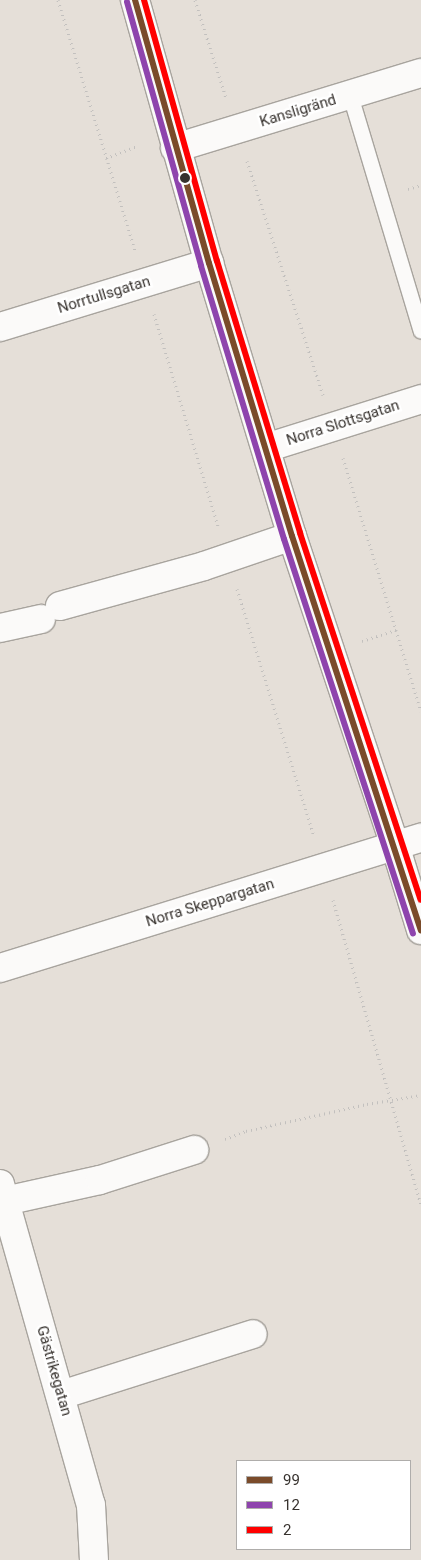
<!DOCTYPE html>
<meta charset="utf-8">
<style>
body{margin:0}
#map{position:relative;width:421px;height:1560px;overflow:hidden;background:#e5dfd8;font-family:Roboto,sans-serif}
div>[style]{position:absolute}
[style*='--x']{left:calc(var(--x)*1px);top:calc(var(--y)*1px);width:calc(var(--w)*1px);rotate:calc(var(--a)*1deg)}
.path>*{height:3px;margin-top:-1.5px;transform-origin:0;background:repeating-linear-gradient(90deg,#c2c0be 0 1px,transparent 0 5px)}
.roads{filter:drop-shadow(1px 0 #a8a49e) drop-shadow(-1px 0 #a8a49e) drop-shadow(0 1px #a8a49e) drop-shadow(0 -1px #a8a49e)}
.service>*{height:15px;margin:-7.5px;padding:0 7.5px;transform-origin:7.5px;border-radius:7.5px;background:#fbfaf9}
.minor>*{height:28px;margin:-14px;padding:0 14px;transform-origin:14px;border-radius:14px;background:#fbfaf9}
.tertiary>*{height:28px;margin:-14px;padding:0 14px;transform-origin:14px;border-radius:14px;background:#fbfaf9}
.bus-1>*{height:6px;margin:-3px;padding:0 3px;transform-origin:3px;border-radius:3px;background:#7a4b2a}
.bus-2>*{height:6px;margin:-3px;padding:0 3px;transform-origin:3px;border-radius:3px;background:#8e44ad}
.bus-3>*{height:6px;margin:-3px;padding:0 3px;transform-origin:3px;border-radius:3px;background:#f00}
.dots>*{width:14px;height:14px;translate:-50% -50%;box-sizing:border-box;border:2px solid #fff;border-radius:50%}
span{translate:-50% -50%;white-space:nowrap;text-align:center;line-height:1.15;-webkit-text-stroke:5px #fff;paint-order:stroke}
.street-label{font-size:15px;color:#37322e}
.legend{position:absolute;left:236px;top:1460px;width:175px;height:90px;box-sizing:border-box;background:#fff;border:1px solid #afadab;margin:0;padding:6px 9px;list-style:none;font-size:15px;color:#37322e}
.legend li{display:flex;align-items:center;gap:10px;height:25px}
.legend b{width:25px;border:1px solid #afadab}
</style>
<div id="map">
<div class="path">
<div style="--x:58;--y:0;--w:262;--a:72.9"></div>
<div style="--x:195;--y:0;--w:103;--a:72.4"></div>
<div style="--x:106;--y:158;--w:34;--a:-21"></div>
<div style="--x:247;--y:161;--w:246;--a:72"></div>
<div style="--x:408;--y:189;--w:14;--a:-17"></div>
<div style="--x:154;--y:314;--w:221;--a:73.2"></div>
<div style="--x:343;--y:458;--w:265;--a:72.9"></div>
<div style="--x:237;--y:589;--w:259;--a:72.7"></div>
<div style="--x:362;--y:641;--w:36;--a:-18"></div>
<div style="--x:333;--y:900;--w:317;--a:73.9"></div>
<div style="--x:225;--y:1139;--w:22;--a:-21"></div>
<div style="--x:246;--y:1131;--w:124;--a:-12.6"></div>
<div style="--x:367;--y:1104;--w:55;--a:-9.5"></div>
</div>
<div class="roads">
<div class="service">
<div style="--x:350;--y:95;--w:246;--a:73.3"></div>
</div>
<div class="minor">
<div style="--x:175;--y:148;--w:257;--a:-17"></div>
<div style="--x:0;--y:327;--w:219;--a:-17"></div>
<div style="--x:266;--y:448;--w:163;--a:-17.5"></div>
<div style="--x:60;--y:606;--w:149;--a:-15.5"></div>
<div style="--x:204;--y:566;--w:93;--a:-18.8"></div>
<div style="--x:0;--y:628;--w:42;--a:-12.4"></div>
<div style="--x:0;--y:968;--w:441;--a:-17.2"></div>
<div style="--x:0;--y:1184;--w:334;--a:74.2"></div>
<div style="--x:91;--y:1505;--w:55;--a:86.9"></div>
<div style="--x:5;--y:1201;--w:97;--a:-12.5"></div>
<div style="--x:100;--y:1180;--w:99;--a:-17.7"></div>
<div style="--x:61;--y:1395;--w:201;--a:-17.6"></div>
</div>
<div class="tertiary">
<div style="--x:135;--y:0;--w:273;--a:74.3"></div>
<div style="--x:209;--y:263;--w:285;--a:73.1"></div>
<div style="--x:292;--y:536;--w:326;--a:71.6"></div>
<div style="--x:395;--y:845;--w:89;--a:73"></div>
</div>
</div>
<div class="bus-1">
<div style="--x:135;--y:0;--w:273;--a:74.3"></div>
<div style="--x:209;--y:263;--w:285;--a:73.1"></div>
<div style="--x:292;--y:536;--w:415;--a:71.9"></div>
</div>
<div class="bus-2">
<div style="--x:127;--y:2;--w:274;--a:74.3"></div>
<div style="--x:201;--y:266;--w:285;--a:73.1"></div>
<div style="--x:284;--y:539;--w:415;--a:71.9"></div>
</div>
<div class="bus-3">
<div style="--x:144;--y:0;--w:271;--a:74.4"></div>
<div style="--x:217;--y:261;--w:284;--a:73"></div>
<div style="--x:300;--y:533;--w:386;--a:71.8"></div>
</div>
<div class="dots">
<div style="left:185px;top:178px;background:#37322e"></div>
</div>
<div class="street-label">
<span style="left:298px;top:111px;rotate:-17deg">Kansligränd</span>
<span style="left:104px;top:295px;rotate:-17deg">Norrtullsgatan</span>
<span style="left:343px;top:423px;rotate:-18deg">Norra Slottsgatan</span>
<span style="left:210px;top:903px;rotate:-17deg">Norra Skeppargatan</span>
<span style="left:54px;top:1371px;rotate:74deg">Gästrikegatan</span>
</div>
<ul class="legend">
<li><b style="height:6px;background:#7a4b2a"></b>99</li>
<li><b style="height:6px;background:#8e44ad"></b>12</li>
<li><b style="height:6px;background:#f00"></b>2</li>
</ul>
</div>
